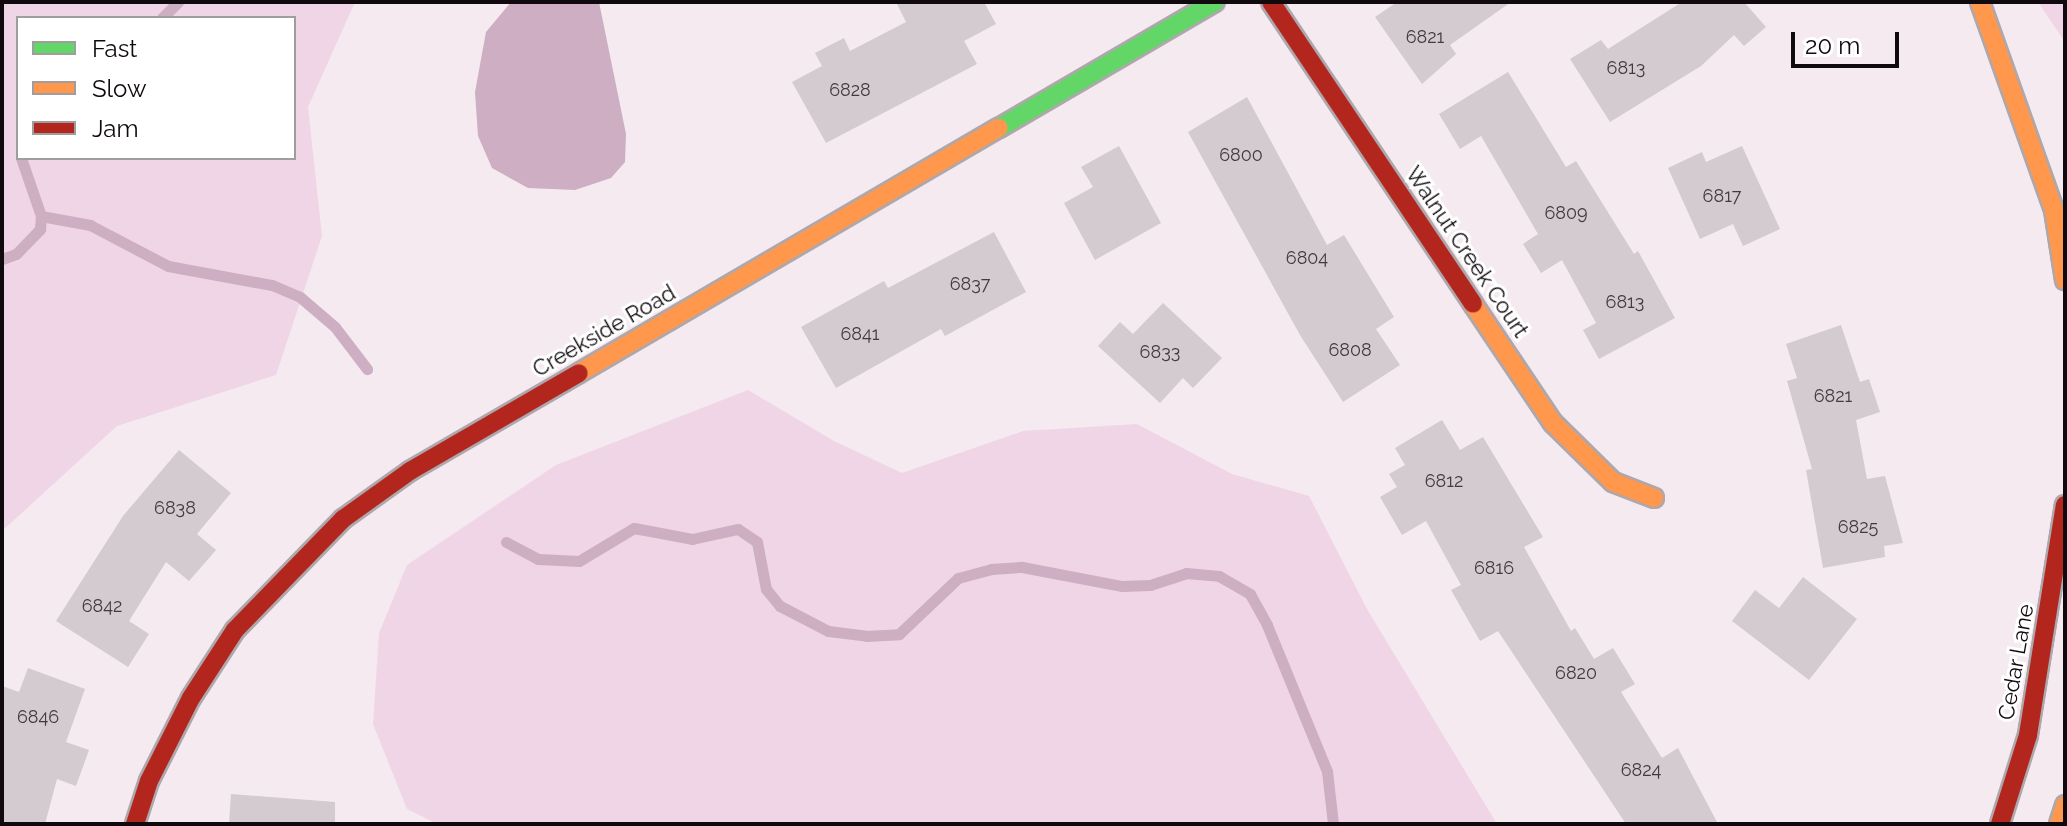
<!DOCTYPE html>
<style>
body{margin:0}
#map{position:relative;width:2067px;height:826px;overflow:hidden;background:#f4eaf0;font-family:Raleway,sans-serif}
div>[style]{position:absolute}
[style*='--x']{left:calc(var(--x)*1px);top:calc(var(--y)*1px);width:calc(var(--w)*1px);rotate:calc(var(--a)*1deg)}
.green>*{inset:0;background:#f0d5e6}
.water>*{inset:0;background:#cdaec2}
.stream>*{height:11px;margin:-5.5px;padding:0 5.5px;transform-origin:5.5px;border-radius:5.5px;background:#cdaec2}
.building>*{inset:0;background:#d3cbd0}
.roads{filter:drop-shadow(2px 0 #aea7ab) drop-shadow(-2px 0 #aea7ab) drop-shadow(0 2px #aea7ab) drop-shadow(0 -2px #aea7ab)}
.fast>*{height:18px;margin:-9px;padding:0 9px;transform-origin:9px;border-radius:9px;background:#63d668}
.slow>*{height:18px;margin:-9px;padding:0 9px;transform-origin:9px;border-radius:9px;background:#ff974d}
.jam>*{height:18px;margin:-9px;padding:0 9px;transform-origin:9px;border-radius:9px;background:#b3261e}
span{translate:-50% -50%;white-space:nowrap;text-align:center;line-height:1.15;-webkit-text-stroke:6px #fff;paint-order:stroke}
.number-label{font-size:18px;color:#413a3e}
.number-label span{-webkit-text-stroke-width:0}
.street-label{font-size:22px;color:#100a0e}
.frame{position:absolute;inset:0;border:4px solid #100a0e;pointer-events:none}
.legend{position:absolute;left:16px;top:16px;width:280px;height:144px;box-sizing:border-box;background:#fff;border:2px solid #9f9d9f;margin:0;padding:10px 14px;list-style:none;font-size:24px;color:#100a0e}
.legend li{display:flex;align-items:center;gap:16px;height:40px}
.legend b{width:40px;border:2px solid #9f9d9f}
.scale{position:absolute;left:1791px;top:32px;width:108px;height:36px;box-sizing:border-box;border:4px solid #100a0e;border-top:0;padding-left:10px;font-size:24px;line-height:28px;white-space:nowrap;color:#100a0e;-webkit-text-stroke:6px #fff;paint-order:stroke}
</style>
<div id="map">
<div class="green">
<div style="clip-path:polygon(evenodd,2px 2px,355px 2px,308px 107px,322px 236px,276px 375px,117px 426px,2px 531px,2px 2px,18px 18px,294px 18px,294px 158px,18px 158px,18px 18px)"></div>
<div style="clip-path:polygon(2038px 2px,2065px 2px,2065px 42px)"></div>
<div style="clip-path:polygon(748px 390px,834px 441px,902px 473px,1023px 431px,1137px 424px,1232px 474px,1309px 496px,1367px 609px,1497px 824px,437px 824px,407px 809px,373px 724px,379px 633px,407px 565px,556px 465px)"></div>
</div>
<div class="water">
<div style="clip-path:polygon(511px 2px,599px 2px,626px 134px,625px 162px,611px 178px,575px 190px,528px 188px,492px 168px,478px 136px,475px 92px,486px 32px)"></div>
</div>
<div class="stream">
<div style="--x:162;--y:18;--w:23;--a:-45"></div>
<div style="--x:41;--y:216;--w:50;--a:10.4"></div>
<div style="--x:90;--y:225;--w:88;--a:27.7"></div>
<div style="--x:168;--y:266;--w:106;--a:10.4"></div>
<div style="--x:272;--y:285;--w:30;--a:23"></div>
<div style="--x:300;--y:297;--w:46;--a:40.6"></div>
<div style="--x:335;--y:327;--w:53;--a:52.7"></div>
<div style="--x:2;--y:259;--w:15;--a:-20"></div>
<div style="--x:16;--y:254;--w:35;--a:-46"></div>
<div style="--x:40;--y:229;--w:13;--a:-86"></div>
<div style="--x:41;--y:216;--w:61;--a:-109"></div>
<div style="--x:506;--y:542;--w:36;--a:28"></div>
<div style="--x:538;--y:559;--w:41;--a:2.8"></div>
<div style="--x:579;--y:561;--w:64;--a:-31"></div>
<div style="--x:634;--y:528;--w:59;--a:10.7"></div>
<div style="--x:692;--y:539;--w:47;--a:-12.3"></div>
<div style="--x:738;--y:529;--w:23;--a:34"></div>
<div style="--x:757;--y:542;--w:48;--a:79.2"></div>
<div style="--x:766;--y:589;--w:22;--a:51"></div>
<div style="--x:780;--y:606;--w:54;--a:27.5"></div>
<div style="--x:828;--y:631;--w:38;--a:7"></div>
<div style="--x:866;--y:636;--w:33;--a:-3"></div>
<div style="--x:899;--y:634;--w:81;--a:-43.5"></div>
<div style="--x:958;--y:578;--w:34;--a:-15"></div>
<div style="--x:991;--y:569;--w:31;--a:-4"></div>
<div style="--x:1022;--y:567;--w:102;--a:10.8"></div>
<div style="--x:1122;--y:586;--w:28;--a:-2"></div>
<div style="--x:1150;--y:585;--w:38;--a:-18"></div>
<div style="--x:1186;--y:573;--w:33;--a:5"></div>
<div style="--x:1219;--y:576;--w:36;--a:30"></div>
<div style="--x:1250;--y:594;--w:35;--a:61"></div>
<div style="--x:1267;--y:625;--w:158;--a:67.7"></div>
<div style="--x:1327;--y:771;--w:53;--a:83.5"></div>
</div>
<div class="building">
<div style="clip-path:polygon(896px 2px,984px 2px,996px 24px,964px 41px,977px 64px,826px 143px,792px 82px,822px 66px,815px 53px,844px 38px,850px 51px,906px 22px)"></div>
<div style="clip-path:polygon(1397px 2px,1511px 2px,1450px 45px,1456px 54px,1422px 84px,1375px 17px)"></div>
<div style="clip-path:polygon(1682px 2px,1744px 2px,1766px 27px,1744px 46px,1734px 35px,1701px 66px,1610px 122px,1570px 59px,1601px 40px,1608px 49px)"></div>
<div style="clip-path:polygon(1508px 72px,1566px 167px,1576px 161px,1634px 254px,1638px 251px,1675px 318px,1599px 359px,1583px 330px,1596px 323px,1562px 260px,1541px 273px,1523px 244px,1538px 234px,1481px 136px,1460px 149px,1439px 114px)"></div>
<div style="clip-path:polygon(1247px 97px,1327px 245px,1344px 235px,1394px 317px,1376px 329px,1400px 365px,1343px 402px,1300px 335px,1188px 132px)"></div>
<div style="clip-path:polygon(1119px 146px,1161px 223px,1095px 260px,1064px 203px,1093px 187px,1081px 167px)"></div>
<div style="clip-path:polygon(1742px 146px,1780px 229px,1743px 246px,1733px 224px,1700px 239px,1668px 168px,1702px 152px,1706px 162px)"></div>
<div style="clip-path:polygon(994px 232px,1026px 292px,945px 336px,941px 329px,836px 388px,801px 327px,884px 281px,888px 288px)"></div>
<div style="clip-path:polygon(1163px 303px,1222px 358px,1193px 388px,1183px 378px,1160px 403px,1098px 346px,1120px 322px,1133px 334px)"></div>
<div style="clip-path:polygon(1841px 325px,1860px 382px,1869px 379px,1880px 412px,1856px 420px,1867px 479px,1885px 476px,1903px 543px,1884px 546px,1885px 557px,1823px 568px,1806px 470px,1812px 469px,1787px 381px,1797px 378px,1786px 344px)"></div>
<div style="clip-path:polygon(1442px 420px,1460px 450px,1483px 437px,1543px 537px,1524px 547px,1571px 631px,1575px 628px,1594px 659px,1613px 648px,1635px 684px,1621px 692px,1662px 758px,1678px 748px,1718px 824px,1626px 824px,1498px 631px,1480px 641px,1451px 590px,1461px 585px,1426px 521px,1402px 535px,1380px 497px,1397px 487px,1389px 474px,1405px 465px,1395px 448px)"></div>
<div style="clip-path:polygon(179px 450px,231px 493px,197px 534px,216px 550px,189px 581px,166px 562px,129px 621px,149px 634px,128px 667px,56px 621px,123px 516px)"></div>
<div style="clip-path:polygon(1803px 577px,1857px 619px,1809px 680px,1732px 621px,1755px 590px,1779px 608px)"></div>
<div style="clip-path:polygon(28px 668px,85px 689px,66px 742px,89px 750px,76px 786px,57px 779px,45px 824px,2px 824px,2px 686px,19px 692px)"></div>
<div style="clip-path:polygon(231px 794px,335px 802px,335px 824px,229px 824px)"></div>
</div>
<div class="roads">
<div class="fast">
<div style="--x:999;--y:128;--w:250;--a:-30.3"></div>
</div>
<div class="slow">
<div style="--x:1980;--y:2;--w:221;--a:70.4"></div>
<div style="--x:2054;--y:210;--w:71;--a:81.1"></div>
<div style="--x:1473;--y:304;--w:143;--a:56.1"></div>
<div style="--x:1553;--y:423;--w:84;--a:44.5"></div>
<div style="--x:1613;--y:482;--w:44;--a:21.3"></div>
<div style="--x:579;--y:373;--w:486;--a:-30.3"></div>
<div style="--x:2059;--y:824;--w:20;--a:-72"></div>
</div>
<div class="jam">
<div style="--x:1271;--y:2;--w:363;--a:56.2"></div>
<div style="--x:135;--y:824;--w:45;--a:-72"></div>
<div style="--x:149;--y:781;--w:93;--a:-63.2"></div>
<div style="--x:191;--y:698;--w:81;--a:-57.1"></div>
<div style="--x:235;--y:630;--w:155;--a:-45.8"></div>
<div style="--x:343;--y:519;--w:82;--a:-35.6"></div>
<div style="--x:410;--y:471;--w:195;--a:-30.1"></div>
<div style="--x:2000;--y:824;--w:93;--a:-72.5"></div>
<div style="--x:2028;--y:735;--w:233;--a:-80.9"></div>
</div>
</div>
<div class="number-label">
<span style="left:1425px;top:37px">6821</span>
<span style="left:1626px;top:68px">6813</span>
<span style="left:850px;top:90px">6828</span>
<span style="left:1241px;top:155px">6800</span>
<span style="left:1722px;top:196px">6817</span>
<span style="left:1566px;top:213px">6809</span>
<span style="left:1307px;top:258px">6804</span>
<span style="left:970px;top:284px">6837</span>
<span style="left:1625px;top:302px">6813</span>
<span style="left:860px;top:334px">6841</span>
<span style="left:1350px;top:350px">6808</span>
<span style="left:1160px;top:352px">6833</span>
<span style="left:1833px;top:396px">6821</span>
<span style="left:1444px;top:481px">6812</span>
<span style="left:175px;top:508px">6838</span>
<span style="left:1858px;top:527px">6825</span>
<span style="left:1494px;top:568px">6816</span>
<span style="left:102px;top:606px">6842</span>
<span style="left:1576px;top:673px">6820</span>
<span style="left:38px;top:717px">6846</span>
<span style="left:1641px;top:770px">6824</span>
</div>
<div class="street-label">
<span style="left:1467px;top:252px;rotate:56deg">Walnut Creek Court</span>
<span style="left:604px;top:331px;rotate:-30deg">Creekside Road</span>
<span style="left:2016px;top:662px;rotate:-80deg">Cedar Lane</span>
</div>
<div class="frame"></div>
<ul class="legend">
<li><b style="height:10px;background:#63d668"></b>Fast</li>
<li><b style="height:10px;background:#ff974d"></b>Slow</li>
<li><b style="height:10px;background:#b3261e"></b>Jam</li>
</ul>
<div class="scale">20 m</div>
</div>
